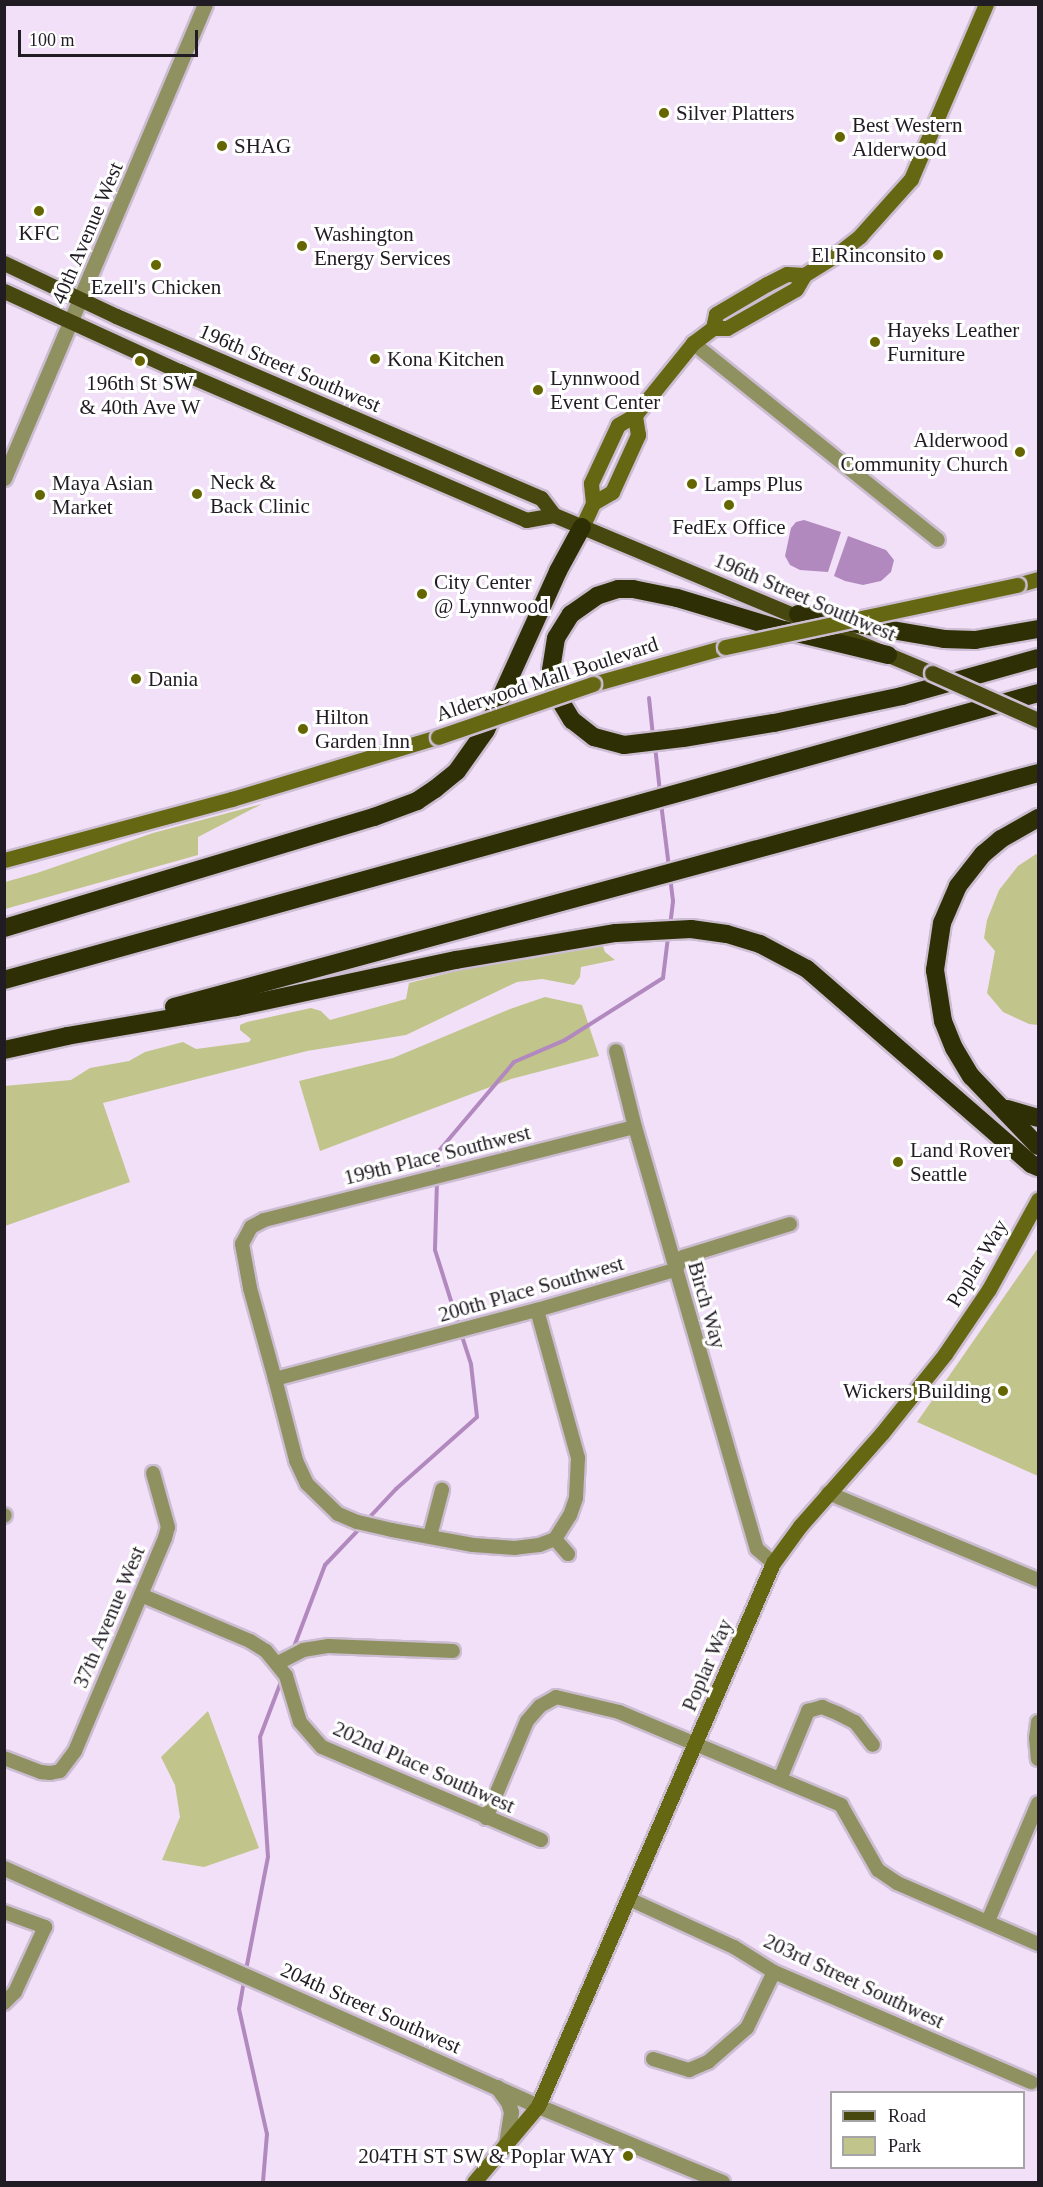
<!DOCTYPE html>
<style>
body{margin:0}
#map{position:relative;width:1043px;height:2187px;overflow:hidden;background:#f2e0f8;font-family:"Times New Roman",serif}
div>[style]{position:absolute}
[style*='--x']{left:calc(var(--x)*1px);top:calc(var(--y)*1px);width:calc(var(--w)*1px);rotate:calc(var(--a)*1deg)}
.green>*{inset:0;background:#c1c58c}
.water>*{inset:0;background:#b289bf}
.stream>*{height:4px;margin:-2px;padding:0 2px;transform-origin:2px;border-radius:2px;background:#b289bf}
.roads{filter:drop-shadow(2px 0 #ccbdd2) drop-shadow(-2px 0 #ccbdd2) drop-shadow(0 2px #ccbdd2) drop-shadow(0 -2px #ccbdd2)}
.minor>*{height:14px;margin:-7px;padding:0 7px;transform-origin:7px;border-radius:7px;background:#8f9161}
.tertiary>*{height:15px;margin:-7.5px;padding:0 7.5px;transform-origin:7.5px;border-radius:7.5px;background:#8f9161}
.secondary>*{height:15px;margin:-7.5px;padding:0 7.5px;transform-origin:7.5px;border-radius:7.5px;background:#666712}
.primary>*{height:15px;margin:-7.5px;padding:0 7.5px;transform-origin:7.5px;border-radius:7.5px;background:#47480f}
.motorway>*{height:18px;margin:-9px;padding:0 9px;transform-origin:9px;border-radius:9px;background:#2e2f04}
.bridges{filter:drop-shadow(2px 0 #ccbdd2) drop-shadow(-2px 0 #ccbdd2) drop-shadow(0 2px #ccbdd2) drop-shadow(0 -2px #ccbdd2)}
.secondary-bridge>*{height:15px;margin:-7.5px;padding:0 7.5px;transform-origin:7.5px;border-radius:7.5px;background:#666712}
.primary-bridge>*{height:15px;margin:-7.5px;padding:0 7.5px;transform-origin:7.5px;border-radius:7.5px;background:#47480f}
.dots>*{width:16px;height:16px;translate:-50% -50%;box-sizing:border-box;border:3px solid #fff;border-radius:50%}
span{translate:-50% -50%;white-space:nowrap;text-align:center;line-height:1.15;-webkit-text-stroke:6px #fff;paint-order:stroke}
.poi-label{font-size:21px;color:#211b23}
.left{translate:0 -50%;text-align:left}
.right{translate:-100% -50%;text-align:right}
.street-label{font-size:21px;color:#211b23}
.frame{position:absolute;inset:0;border:6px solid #211b23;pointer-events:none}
.legend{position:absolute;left:830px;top:2091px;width:195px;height:78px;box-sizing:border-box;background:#fff;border:2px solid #a6a4a7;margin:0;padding:8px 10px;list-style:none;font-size:18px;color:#211b23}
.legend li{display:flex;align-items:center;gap:12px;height:30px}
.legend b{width:30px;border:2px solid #a6a4a7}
.scale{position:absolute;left:18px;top:30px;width:180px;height:27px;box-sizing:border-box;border:3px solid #211b23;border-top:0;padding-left:8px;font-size:18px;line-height:21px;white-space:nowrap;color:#211b23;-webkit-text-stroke:4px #fff;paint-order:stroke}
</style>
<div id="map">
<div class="green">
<div style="clip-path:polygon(262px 804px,198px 837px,198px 855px,5px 909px,5px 882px,37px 873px,153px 833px)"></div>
<div style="clip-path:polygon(1036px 854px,1038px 855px,1038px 1025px,1029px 1024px,1003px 1012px,987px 993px,995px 951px,984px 938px,987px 920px,999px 890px,1018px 866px)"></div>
<div style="clip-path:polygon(602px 944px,605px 952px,615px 960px,581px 967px,580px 977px,574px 985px,542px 979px,517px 982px,406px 1035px,307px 1051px,103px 1103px,130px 1182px,5px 1226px,4px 1086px,71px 1080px,90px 1068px,129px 1061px,145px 1052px,183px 1042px,196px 1049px,249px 1042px,251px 1039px,240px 1030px,240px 1025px,247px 1022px,311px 1008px,321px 1011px,330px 1020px,406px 999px,409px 983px,476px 966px,530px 959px,563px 952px,569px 947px)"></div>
<div style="clip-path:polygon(545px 997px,582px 1005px,599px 1056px,511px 1079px,320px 1151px,299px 1081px,393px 1058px,510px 1009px)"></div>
<div style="clip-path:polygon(1038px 1248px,1038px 1476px,917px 1422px)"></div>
<div style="clip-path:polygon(208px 1711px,259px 1848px,204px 1867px,162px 1860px,180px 1817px,175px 1785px,161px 1757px)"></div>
</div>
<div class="water">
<div style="clip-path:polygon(804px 520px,841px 532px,828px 572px,800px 570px,790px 565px,785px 556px,791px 528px,796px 522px)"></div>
<div style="clip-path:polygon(848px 536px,886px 550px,894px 560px,891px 572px,881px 581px,863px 585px,845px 581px,834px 576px)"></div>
</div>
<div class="stream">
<div style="--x:649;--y:698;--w:38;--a:84"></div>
<div style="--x:655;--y:746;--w:46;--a:83.8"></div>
<div style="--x:661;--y:803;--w:64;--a:82.9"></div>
<div style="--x:670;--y:926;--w:25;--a:-83"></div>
<div style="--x:673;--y:901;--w:24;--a:-97"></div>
<div style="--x:438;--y:1174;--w:22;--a:-90"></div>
<div style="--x:438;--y:1152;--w:118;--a:-49.8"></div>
<div style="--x:514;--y:1062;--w:56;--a:-23.3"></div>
<div style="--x:565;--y:1040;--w:116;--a:-32.3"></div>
<div style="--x:663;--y:978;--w:41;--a:-83"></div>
<div style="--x:437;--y:1181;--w:69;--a:91.7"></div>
<div style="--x:435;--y:1250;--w:80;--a:72.5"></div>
<div style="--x:366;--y:1521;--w:44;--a:-46.8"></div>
<div style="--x:396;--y:1489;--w:108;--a:-41.6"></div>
<div style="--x:477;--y:1417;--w:53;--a:-96.5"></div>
<div style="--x:471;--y:1364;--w:33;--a:-108"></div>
<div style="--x:292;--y:1652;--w:93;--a:-69.2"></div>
<div style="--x:325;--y:1565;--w:52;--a:-46.5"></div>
<div style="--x:246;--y:1970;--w:115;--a:-79"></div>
<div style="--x:268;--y:1857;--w:120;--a:-93.8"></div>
<div style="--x:260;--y:1737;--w:62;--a:-69.2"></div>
<div style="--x:244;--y:1981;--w:28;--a:100"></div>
<div style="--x:239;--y:2009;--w:128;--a:77.4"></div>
<div style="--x:267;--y:2134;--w:48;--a:94.8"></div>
</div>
<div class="roads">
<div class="minor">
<div style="--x:693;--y:343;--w:314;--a:38.8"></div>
<div style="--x:616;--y:1051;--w:78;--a:76"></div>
<div style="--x:635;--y:1127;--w:439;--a:73.9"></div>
<div style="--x:757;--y:1549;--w:21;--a:41"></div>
<div style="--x:537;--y:1310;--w:154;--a:74.5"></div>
<div style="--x:578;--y:1458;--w:40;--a:92.9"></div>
<div style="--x:576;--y:1498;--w:18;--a:109"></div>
<div style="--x:570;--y:1515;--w:28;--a:122"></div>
<div style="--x:555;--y:1539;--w:17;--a:159"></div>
<div style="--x:539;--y:1545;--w:24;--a:173"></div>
<div style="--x:515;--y:1548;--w:42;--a:-175.9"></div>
<div style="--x:473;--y:1545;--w:82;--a:-169.5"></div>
<div style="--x:392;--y:1530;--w:36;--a:-167"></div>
<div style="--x:357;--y:1522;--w:21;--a:-157"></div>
<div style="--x:338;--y:1514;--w:43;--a:-135.9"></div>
<div style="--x:307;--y:1484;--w:26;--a:-115"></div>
<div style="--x:296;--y:1460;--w:84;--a:-104.5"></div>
<div style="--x:275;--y:1379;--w:94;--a:-105.4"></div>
<div style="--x:250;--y:1288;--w:45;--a:-100.3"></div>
<div style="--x:242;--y:1244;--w:19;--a:-62"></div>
<div style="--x:251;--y:1227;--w:15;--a:-28"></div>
<div style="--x:264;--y:1220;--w:382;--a:-14.1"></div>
<div style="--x:275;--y:1379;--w:271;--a:-14.8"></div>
<div style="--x:537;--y:1310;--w:144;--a:-16.2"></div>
<div style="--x:675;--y:1270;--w:15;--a:-58"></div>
<div style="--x:683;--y:1257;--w:112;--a:-17.1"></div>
<div style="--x:828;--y:1493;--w:227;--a:22.5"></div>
<div style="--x:4;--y:1516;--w:1;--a:-45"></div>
<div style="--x:430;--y:1536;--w:48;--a:-75.4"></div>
<div style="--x:555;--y:1539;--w:20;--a:49"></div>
<div style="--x:141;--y:1595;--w:118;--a:22.9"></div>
<div style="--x:250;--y:1641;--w:19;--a:32"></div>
<div style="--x:266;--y:1651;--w:32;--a:51"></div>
<div style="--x:286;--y:1676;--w:48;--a:73.1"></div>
<div style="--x:300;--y:1722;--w:33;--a:49"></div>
<div style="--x:322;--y:1747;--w:238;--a:23"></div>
<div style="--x:278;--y:1663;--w:28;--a:-27"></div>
<div style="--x:303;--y:1650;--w:26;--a:-9"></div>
<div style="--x:329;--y:1646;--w:124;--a:2.3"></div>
<div style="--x:1038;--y:1722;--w:16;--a:97"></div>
<div style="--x:1036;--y:1738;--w:21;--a:85"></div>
<div style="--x:4;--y:1758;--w:40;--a:21"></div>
<div style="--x:41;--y:1772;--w:9;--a:6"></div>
<div style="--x:50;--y:1773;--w:10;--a:-11"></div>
<div style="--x:60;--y:1771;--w:25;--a:-53"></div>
<div style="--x:75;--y:1751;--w:231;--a:-67.1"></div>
<div style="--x:165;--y:1538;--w:11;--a:-75"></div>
<div style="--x:168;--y:1527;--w:56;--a:-105.5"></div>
<div style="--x:780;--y:1779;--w:74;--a:-67.6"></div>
<div style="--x:808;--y:1711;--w:15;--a:-16"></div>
<div style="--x:822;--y:1707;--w:18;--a:22"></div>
<div style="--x:839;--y:1714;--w:18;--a:27"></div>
<div style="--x:855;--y:1722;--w:29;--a:52"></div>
<div style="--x:486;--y:1818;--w:105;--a:-67.1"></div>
<div style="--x:527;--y:1721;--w:20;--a:-49"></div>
<div style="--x:540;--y:1706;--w:18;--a:-29"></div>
<div style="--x:556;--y:1697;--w:65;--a:13.4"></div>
<div style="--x:619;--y:1712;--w:241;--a:22.7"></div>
<div style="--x:841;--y:1805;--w:75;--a:60.4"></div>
<div style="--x:878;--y:1870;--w:23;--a:34"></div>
<div style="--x:897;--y:1883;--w:154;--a:23.4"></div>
<div style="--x:629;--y:1899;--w:115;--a:24.6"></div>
<div style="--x:734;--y:1947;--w:47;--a:32"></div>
<div style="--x:774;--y:1972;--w:280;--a:23.2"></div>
<div style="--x:4;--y:1912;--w:44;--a:20.1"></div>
<div style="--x:45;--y:1927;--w:72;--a:114.8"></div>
<div style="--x:15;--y:1992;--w:16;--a:135"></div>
<div style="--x:988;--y:1921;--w:128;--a:-67"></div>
<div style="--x:653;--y:2059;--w:38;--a:17"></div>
<div style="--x:689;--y:2070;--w:21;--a:-23"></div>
<div style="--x:708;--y:2062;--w:52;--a:-41.1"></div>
<div style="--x:747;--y:2028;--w:62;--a:-64.3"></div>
</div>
<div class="tertiary">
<div style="--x:4;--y:478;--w:515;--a:-67.02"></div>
<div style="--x:4;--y:1868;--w:585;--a:24.02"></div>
<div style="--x:538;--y:2106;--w:199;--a:22.4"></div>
<div style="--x:497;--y:2087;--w:19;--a:54"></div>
<div style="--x:508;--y:2102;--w:10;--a:73"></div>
<div style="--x:511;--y:2112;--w:32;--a:99"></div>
</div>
<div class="secondary">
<div style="--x:713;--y:328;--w:14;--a:-78"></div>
<div style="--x:716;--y:314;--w:59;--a:-30.5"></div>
<div style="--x:767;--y:284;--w:22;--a:-27"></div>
<div style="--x:787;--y:274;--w:17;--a:3"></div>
<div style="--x:593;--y:503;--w:22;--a:-30"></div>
<div style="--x:612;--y:492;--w:63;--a:-65.5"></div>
<div style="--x:638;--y:435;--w:20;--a:-99"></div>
<div style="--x:582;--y:527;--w:26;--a:-65"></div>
<div style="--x:593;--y:503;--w:20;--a:-96"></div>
<div style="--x:591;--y:483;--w:64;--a:-65"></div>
<div style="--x:618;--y:425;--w:20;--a:-30"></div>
<div style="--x:635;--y:415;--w:92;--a:-51.1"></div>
<div style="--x:693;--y:343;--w:25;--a:-37"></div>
<div style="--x:713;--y:328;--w:14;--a:0"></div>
<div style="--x:727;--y:328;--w:79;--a:-29.5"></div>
<div style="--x:796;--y:289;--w:16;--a:-60"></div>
<div style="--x:804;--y:275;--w:38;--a:-32"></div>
<div style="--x:836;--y:255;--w:31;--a:-38"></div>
<div style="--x:860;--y:236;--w:76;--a:-48.2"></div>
<div style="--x:911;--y:179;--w:190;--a:-66.8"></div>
<div style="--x:1017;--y:585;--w:22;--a:-16"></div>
<div style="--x:593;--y:684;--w:137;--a:-15.7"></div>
<div style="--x:4;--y:860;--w:236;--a:-15"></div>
<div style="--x:232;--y:799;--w:215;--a:-16.8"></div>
<div style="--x:474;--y:2182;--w:99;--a:-49.9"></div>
<div style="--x:538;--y:2106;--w:592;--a:-66.6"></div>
<div style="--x:773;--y:1563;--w:46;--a:-53.9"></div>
<div style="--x:800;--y:1526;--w:124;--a:-48.6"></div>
<div style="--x:882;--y:1433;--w:101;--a:-51.4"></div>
<div style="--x:945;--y:1354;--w:78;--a:-55.9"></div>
<div style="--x:989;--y:1289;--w:102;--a:-61.2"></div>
</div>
<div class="primary">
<div style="--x:4;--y:263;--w:124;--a:25.3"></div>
<div style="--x:116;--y:316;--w:462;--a:23.2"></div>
<div style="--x:541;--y:498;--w:21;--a:53"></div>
<div style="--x:554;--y:515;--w:410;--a:22.7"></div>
<div style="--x:4;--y:291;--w:192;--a:24.6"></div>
<div style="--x:179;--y:371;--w:378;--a:23.2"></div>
<div style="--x:526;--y:520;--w:28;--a:-10"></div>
</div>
<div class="motorway">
<div style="--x:798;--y:614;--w:148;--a:9.7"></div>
<div style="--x:944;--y:639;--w:31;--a:2"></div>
<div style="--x:975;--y:640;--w:64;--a:-9.9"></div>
<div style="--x:888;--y:655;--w:107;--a:-166.5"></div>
<div style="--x:784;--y:630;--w:112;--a:-163.3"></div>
<div style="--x:677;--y:598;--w:45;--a:-168.4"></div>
<div style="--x:633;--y:589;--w:15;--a:180"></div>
<div style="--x:618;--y:589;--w:22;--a:162"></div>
<div style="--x:597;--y:596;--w:32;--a:145"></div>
<div style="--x:571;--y:614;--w:28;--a:122"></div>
<div style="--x:556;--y:638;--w:32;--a:99"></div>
<div style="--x:551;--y:670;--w:22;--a:80"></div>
<div style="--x:555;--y:692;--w:33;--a:59"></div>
<div style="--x:572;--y:720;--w:28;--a:38"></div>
<div style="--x:594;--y:737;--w:31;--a:15"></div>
<div style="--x:624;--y:745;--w:59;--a:-6.8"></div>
<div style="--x:683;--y:738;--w:92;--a:-9.4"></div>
<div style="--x:774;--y:723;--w:131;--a:-11.9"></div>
<div style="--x:902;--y:696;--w:141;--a:-15.6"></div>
<div style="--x:1038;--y:818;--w:43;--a:150.4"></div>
<div style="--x:1001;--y:839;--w:23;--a:140"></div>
<div style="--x:983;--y:854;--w:41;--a:128"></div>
<div style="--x:958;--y:886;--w:40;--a:113.4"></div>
<div style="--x:942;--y:923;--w:48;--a:98.5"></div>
<div style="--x:935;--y:970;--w:52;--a:81.1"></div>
<div style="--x:943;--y:1021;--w:29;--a:68"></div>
<div style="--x:954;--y:1048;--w:33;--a:59"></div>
<div style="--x:971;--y:1076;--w:97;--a:46.3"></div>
<div style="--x:4;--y:928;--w:386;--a:-16.7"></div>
<div style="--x:374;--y:817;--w:46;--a:-20.4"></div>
<div style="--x:417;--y:801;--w:22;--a:-34"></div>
<div style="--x:435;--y:789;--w:28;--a:-39"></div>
<div style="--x:457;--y:771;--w:50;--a:-54.7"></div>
<div style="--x:486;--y:730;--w:175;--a:-65.6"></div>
<div style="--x:558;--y:571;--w:50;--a:-61.4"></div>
<div style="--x:4;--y:980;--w:1073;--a:-15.51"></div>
<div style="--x:174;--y:1007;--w:895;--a:-15.15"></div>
<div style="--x:4;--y:1050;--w:65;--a:-12.5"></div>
<div style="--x:67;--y:1036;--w:171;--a:-9.7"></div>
<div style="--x:236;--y:1007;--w:225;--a:-12.1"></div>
<div style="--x:456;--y:960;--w:162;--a:-9.6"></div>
<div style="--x:616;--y:933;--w:75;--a:-3.1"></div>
<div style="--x:691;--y:929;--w:36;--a:8"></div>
<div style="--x:727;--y:934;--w:34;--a:17"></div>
<div style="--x:760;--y:944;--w:53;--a:28"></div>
<div style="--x:807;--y:969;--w:297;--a:41"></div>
<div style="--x:1031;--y:1164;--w:8;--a:23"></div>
<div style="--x:1007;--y:1109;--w:32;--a:16"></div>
</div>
</div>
<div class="bridges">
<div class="secondary-bridge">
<div style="--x:725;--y:647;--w:299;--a:-12"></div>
<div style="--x:438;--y:737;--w:164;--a:-18.9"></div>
</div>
<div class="primary-bridge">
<div style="--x:932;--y:673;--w:116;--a:23.9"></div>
</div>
</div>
<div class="dots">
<div style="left:664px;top:113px;background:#656600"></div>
<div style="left:840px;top:137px;background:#656600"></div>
<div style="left:222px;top:146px;background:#656600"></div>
<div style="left:39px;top:211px;background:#656600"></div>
<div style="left:302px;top:246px;background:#656600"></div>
<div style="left:938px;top:255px;background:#656600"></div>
<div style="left:156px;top:265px;background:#656600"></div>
<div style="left:875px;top:342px;background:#656600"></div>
<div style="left:375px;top:359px;background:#656600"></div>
<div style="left:140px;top:361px;background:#656600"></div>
<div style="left:538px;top:390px;background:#656600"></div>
<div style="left:1020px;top:452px;background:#656600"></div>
<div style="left:692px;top:484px;background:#656600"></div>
<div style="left:197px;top:494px;background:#656600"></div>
<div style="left:40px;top:495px;background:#656600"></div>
<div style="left:729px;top:505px;background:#656600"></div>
<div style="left:422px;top:594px;background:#656600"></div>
<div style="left:136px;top:679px;background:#656600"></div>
<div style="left:303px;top:729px;background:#656600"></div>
<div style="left:898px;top:1162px;background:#656600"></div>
<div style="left:1003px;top:1391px;background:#656600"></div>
<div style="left:628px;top:2156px;background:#656600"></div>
</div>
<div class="poi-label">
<span class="left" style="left:676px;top:113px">Silver Platters</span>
<span class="left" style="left:852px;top:137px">Best Western<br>Alderwood</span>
<span class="left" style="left:234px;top:146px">SHAG</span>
<span style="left:39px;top:233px">KFC</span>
<span class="left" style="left:314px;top:246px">Washington<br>Energy Services</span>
<span class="right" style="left:926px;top:255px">El Rinconsito</span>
<span style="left:156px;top:287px">Ezell's Chicken</span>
<span class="left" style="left:887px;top:342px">Hayeks Leather<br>Furniture</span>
<span class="left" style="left:387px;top:359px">Kona Kitchen</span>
<span class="left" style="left:550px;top:390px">Lynnwood<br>Event Center</span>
<span style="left:140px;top:395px">196th St SW<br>&amp; 40th Ave W</span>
<span class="right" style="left:1008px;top:452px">Alderwood<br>Community Church</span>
<span class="left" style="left:210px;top:494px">Neck &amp;<br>Back Clinic</span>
<span class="left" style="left:52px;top:495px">Maya Asian<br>Market</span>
<span class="left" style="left:704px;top:484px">Lamps Plus</span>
<span style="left:729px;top:527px">FedEx Office</span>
<span class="left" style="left:434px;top:594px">City Center<br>@ Lynnwood</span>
<span class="left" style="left:148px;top:679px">Dania</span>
<span class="left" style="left:315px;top:729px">Hilton<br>Garden Inn</span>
<span class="left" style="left:910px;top:1162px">Land Rover<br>Seattle</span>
<span class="right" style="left:991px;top:1391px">Wickers Building</span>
<span class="right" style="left:616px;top:2156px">204TH ST SW &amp; Poplar WAY</span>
</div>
<div class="street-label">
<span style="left:87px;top:233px;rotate:-67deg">40th Avenue West</span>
<span style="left:290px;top:368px;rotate:23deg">196th Street Southwest</span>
<span style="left:805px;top:597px;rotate:23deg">196th Street Southwest</span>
<span style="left:547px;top:679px;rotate:-18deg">Alderwood Mall Boulevard</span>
<span style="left:437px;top:1155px;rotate:-14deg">199th Place Southwest</span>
<span style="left:977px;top:1263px;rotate:-59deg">Poplar Way</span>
<span style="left:531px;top:1289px;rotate:-16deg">200th Place Southwest</span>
<span style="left:707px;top:1305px;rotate:74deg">Birch Way</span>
<span style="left:109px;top:1617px;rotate:-67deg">37th Avenue West</span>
<span style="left:707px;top:1665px;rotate:-67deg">Poplar Way</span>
<span style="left:424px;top:1767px;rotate:24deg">202nd Place Southwest</span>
<span style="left:854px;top:1981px;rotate:25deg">203rd Street Southwest</span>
<span style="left:371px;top:2008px;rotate:24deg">204th Street Southwest</span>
</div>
<div class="frame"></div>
<ul class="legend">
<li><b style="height:8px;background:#47480f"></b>Road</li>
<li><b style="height:16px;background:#c1c58c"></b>Park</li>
</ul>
<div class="scale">100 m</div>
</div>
